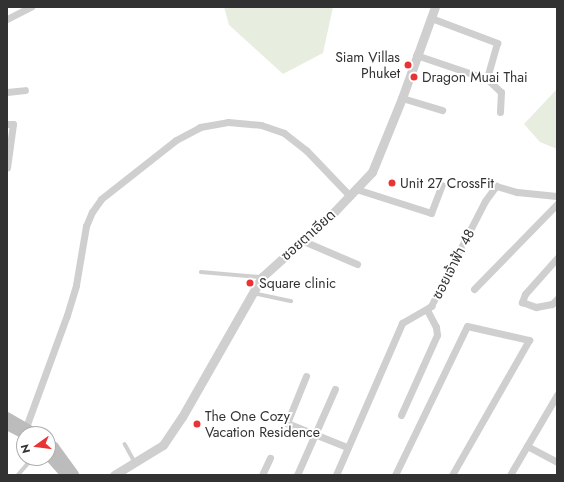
<!DOCTYPE html>
<meta charset="utf-8">
<style>
body{margin:0}
#map{position:relative;width:564px;height:482px;overflow:hidden;background:#fff;font-family:Jost,"Noto Sans Thai",sans-serif}
div>[style]{position:absolute}
[style*='--x']{left:calc(var(--x)*1px);top:calc(var(--y)*1px);width:calc(var(--w)*1px);rotate:calc(var(--a)*1deg)}
.green>*{inset:0;background:#e7eee0}
.service>*{height:3.5px;margin:-1.75px;padding:0 1.75px;transform-origin:1.75px;border-radius:1.75px;background:#cfcfcf}
.minor>*{height:7px;margin:-3.5px;padding:0 3.5px;transform-origin:3.5px;border-radius:3.5px;background:#cfcfcf}
.tertiary>*{height:9px;margin:-4.5px;padding:0 4.5px;transform-origin:4.5px;border-radius:4.5px;background:#cfcfcf}
.secondary>*{height:10px;margin:-5px;padding:0 5px;transform-origin:5px;border-radius:5px;background:#bcbcbc}
.dots>*{width:11px;height:11px;translate:-50% -50%;box-sizing:border-box;border:2px solid #fff;border-radius:50%}
span{translate:-50% -50%;white-space:nowrap;text-align:center;line-height:1.15;-webkit-text-stroke:4px #fff;paint-order:stroke}
.poi-label{font-size:14px;color:#323232}
.right{translate:-100% -50%;text-align:right}
.left{translate:0 -50%;text-align:left}
.street-label{font-size:14px;color:#323232}
.frame{position:absolute;inset:0;border:8px solid #323232;pointer-events:none}
.north{position:absolute;left:16px;top:426px;width:40px;height:40px;box-sizing:border-box;background:#fff;border:1px solid #adadad;border-radius:50%;rotate:256deg;font-size:11px;font-weight:700;line-height:16px;text-align:center;color:#323232}
.north::after{content:'';display:block;margin:auto;width:14px;height:18px;background:#e93334;clip-path:polygon(50% 0,100% 100%,50% 72%,0 100%)}
</style>
<div id="map">
<div class="green">
<div style="clip-path:polygon(224px 7px,333px 7px,323px 53px,283px 74px,229px 25px)"></div>
<div style="clip-path:polygon(557px 89px,557px 149px,540px 142px,524px 124px)"></div>
</div>
<div class="service">
<div style="--x:201;--y:272;--w:60;--a:4.8"></div>
<div style="--x:253;--y:293;--w:39;--a:12"></div>
<div style="--x:125;--y:444;--w:21;--a:61"></div>
<div style="--x:18;--y:475;--w:23;--a:-49"></div>
</div>
<div class="minor">
<div style="--x:431;--y:18;--w:71;--a:20.7"></div>
<div style="--x:497;--y:43;--w:37;--a:106"></div>
<div style="--x:487;--y:79;--w:19;--a:43"></div>
<div style="--x:501;--y:92;--w:20;--a:93"></div>
<div style="--x:7;--y:19;--w:27;--a:-27"></div>
<div style="--x:416;--y:55;--w:75;--a:18.7"></div>
<div style="--x:7;--y:92;--w:18;--a:-6"></div>
<div style="--x:402;--y:98;--w:42;--a:16.7"></div>
<div style="--x:7;--y:124;--w:6;--a:0"></div>
<div style="--x:13;--y:124;--w:44;--a:97.8"></div>
<div style="--x:356;--y:189;--w:79;--a:17.7"></div>
<div style="--x:431;--y:213;--w:30;--a:-69"></div>
<div style="--x:301;--y:240;--w:61;--a:23.2"></div>
<div style="--x:557;--y:258;--w:48;--a:131.6"></div>
<div style="--x:525;--y:294;--w:9;--a:111"></div>
<div style="--x:522;--y:302;--w:15;--a:20"></div>
<div style="--x:536;--y:307;--w:16;--a:-11"></div>
<div style="--x:552;--y:304;--w:7;--a:-45"></div>
<div style="--x:474;--y:289;--w:119;--a:-45.7"></div>
<div style="--x:306;--y:376;--w:51;--a:112"></div>
<div style="--x:287;--y:423;--w:65;--a:21.8"></div>
<div style="--x:401;--y:415;--w:88;--a:-65.8"></div>
<div style="--x:437;--y:335;--w:8;--a:-97"></div>
<div style="--x:436;--y:327;--w:19;--a:-118"></div>
<div style="--x:26;--y:427;--w:119;--a:-69.9"></div>
<div style="--x:67;--y:315;--w:31;--a:-73"></div>
<div style="--x:76;--y:285;--w:60;--a:-80.4"></div>
<div style="--x:86;--y:226;--w:15;--a:-67"></div>
<div style="--x:92;--y:212;--w:16;--a:-55"></div>
<div style="--x:101;--y:199;--w:95;--a:-38.2"></div>
<div style="--x:176;--y:140;--w:27;--a:-28"></div>
<div style="--x:200;--y:127;--w:28;--a:-10"></div>
<div style="--x:228;--y:122;--w:33;--a:5"></div>
<div style="--x:261;--y:125;--w:24;--a:19"></div>
<div style="--x:284;--y:133;--w:28;--a:38"></div>
<div style="--x:306;--y:150;--w:64;--a:46.3"></div>
<div style="--x:527;--y:446;--w:34;--a:28"></div>
<div style="--x:262;--y:475;--w:19;--a:-65"></div>
<div style="--x:297;--y:475;--w:94;--a:-66.2"></div>
<div style="--x:336;--y:475;--w:166;--a:-66.5"></div>
<div style="--x:402;--y:323;--w:34;--a:-30"></div>
<div style="--x:431;--y:306;--w:118;--a:-62.8"></div>
<div style="--x:485;--y:201;--w:19;--a:-54"></div>
<div style="--x:496;--y:186;--w:22;--a:16"></div>
<div style="--x:517;--y:192;--w:40;--a:5.7"></div>
<div style="--x:395;--y:475;--w:165;--a:-64.2"></div>
<div style="--x:467;--y:326;--w:64;--a:12.7"></div>
<div style="--x:529;--y:340;--w:155;--a:119.7"></div>
<div style="--x:510;--y:475;--w:93;--a:-59.6"></div>
</div>
<div class="tertiary">
<div style="--x:114;--y:475;--w:57;--a:-31.5"></div>
<div style="--x:163;--y:445;--w:34;--a:-56"></div>
<div style="--x:182;--y:417;--w:161;--a:-60.3"></div>
<div style="--x:262;--y:277;--w:97;--a:-42.1"></div>
<div style="--x:334;--y:212;--w:55;--a:-46.5"></div>
<div style="--x:372;--y:172;--w:80;--a:-67.9"></div>
<div style="--x:402;--y:98;--w:97;--a:-70.1"></div>
</div>
<div class="secondary">
<div style="--x:7;--y:417;--w:34;--a:30"></div>
<div style="--x:7;--y:425;--w:19;--a:28"></div>
<div style="--x:48;--y:442;--w:8;--a:40"></div>
<div style="--x:54;--y:447;--w:34;--a:54"></div>
<div style="--x:48;--y:455;--w:27;--a:48"></div>
</div>
<div class="dots">
<div style="left:408px;top:65px;background:#e93334"></div>
<div style="left:414px;top:77px;background:#e93334"></div>
<div style="left:392px;top:183px;background:#e93334"></div>
<div style="left:250px;top:283px;background:#e93334"></div>
<div style="left:197px;top:424px;background:#e93334"></div>
</div>
<div class="poi-label">
<span class="right" style="left:400px;top:65px">Siam Villas<br>Phuket</span>
<span class="left" style="left:422px;top:77px">Dragon Muai Thai</span>
<span class="left" style="left:400px;top:183px">Unit 27 CrossFit</span>
<span class="left" style="left:259px;top:283px">Square clinic</span>
<span class="left" style="left:205px;top:424px">The One Cozy<br>Vacation Residence</span>
</div>
<div class="street-label">
<span style="left:308px;top:235px;rotate:-42deg">ซอยตาเอียด</span>
<span style="left:453px;top:264px;rotate:-63deg">ซอยเจ้าฟ้า 48</span>
</div>
<div class="frame"></div>
<div class="north">N</div>
</div>
